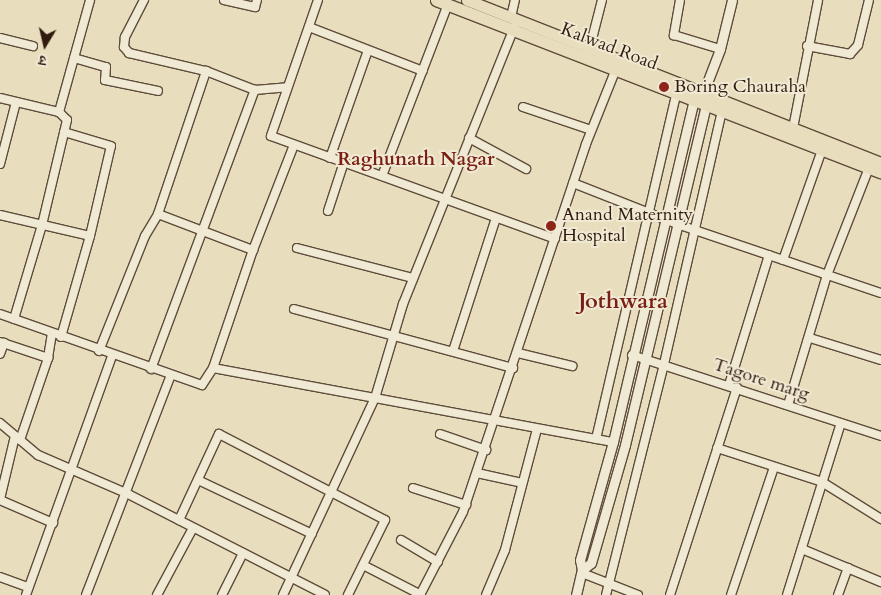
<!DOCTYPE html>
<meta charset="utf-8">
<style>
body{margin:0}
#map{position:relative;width:881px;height:595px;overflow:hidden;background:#e8ddbc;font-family:Cardo,"Noto Serif Devanagari",serif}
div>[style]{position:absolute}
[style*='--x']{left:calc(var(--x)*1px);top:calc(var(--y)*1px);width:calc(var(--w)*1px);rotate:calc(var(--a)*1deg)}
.roads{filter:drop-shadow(1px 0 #5e4c3a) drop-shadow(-1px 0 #5e4c3a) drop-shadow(0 1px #5e4c3a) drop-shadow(0 -1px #5e4c3a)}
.minor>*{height:8px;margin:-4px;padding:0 4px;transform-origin:4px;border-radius:4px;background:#f0e9d3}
.tertiary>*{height:9px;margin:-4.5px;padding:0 4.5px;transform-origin:4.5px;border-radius:4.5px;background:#f0e9d3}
.primary>*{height:11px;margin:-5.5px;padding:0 5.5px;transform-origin:5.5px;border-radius:5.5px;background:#e8ddbc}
.dots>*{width:14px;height:14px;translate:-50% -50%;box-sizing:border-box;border:2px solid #f0e9d3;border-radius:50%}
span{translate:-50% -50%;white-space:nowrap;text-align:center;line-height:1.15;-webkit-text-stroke:4px #f0e9d3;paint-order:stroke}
.street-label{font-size:18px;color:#301b0e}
.poi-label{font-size:18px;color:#301b0e}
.left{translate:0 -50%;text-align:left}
.neighbourhood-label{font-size:19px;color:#7a1f14;font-weight:700}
.district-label{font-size:22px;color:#7a1f14;font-weight:700}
.north{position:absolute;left:20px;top:20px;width:50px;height:50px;-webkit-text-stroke:4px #f0e9d3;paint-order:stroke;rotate:189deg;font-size:14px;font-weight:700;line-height:20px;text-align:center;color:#301b0e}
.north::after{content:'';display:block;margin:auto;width:18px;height:22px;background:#301b0e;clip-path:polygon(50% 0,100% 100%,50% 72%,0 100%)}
</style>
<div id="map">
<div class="roads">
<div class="minor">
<div style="--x:144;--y:0;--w:42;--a:117.2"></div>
<div style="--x:125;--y:37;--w:10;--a:96"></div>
<div style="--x:124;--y:47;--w:8;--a:50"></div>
<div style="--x:129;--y:53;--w:79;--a:13.2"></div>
<div style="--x:206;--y:71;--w:53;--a:21.2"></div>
<div style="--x:255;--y:90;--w:32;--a:-5"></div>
<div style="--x:224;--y:0;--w:32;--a:13"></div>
<div style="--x:255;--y:7;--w:7;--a:-74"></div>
<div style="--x:318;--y:0;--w:144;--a:109.1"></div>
<div style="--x:271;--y:136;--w:302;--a:19.9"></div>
<div style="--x:680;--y:0;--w:36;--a:100"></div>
<div style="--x:674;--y:35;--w:48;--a:16.9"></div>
<div style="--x:511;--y:17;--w:17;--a:-77"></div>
<div style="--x:309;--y:27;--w:122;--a:21.1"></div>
<div style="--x:0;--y:38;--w:34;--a:14"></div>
<div style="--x:807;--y:46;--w:44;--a:10.5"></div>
<div style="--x:850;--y:54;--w:12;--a:-48"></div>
<div style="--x:858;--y:45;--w:46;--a:-76.3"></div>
<div style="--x:590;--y:47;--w:49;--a:-75.7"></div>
<div style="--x:74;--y:58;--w:33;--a:16"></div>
<div style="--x:106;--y:67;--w:13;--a:94"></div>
<div style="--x:105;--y:80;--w:54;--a:11.7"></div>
<div style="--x:0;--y:98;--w:61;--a:13.3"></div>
<div style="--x:59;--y:112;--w:11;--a:45"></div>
<div style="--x:67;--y:120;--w:108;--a:103.4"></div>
<div style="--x:42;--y:225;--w:98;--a:106.6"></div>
<div style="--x:523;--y:107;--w:72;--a:18.7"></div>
<div style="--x:59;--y:112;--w:116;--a:-74.5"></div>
<div style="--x:793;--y:128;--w:130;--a:-78.9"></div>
<div style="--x:469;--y:138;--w:65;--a:28.5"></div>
<div style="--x:330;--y:158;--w:114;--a:-70.6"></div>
<div style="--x:0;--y:164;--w:64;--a:-75.5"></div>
<div style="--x:382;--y:176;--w:184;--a:-69"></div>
<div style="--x:573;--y:183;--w:112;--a:21.5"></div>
<div style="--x:677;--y:224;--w:215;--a:18.7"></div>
<div style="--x:328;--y:211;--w:52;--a:-71.9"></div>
<div style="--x:158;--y:214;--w:102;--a:20.8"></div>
<div style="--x:0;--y:215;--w:92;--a:13.1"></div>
<div style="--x:297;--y:248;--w:120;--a:14.5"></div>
<div style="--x:783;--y:260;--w:117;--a:-70.5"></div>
<div style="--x:294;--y:309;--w:227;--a:15.1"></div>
<div style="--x:0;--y:314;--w:214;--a:19.4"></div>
<div style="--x:202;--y:385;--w:20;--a:-57"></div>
<div style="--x:213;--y:368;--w:125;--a:-71.3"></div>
<div style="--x:253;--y:250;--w:113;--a:-68.7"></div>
<div style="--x:61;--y:337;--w:105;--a:-74"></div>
<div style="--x:90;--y:236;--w:92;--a:-76.9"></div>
<div style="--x:111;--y:146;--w:49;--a:-163.4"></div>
<div style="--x:810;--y:338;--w:74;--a:17.2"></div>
<div style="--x:0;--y:342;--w:51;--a:18.4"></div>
<div style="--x:99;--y:351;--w:124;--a:-68.2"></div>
<div style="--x:145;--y:236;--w:26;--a:-59"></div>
<div style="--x:158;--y:214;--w:151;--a:-71.4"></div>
<div style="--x:453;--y:351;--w:140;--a:-72.1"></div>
<div style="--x:518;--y:353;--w:56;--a:13.5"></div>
<div style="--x:0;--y:354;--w:12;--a:-70"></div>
<div style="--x:632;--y:355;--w:262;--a:18"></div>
<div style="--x:213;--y:368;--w:407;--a:10.5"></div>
<div style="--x:151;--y:369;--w:298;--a:-69.6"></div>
<div style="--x:729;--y:385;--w:136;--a:-72.9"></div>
<div style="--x:788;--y:405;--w:136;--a:-73.3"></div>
<div style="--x:827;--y:275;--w:115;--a:-68.6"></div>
<div style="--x:0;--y:423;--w:50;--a:40.1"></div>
<div style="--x:38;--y:455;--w:98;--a:23.4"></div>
<div style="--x:128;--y:494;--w:221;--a:27.1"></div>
<div style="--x:440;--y:434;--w:49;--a:19.2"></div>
<div style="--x:596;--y:439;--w:356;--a:-76.9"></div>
<div style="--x:20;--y:440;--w:87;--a:-71.1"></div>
<div style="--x:48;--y:358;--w:24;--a:-81"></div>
<div style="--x:717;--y:448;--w:110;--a:17.9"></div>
<div style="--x:822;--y:482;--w:70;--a:32.1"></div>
<div style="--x:477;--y:473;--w:46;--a:12.5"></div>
<div style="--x:198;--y:480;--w:126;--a:25.3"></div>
<div style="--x:413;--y:488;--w:56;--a:17.8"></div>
<div style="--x:0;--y:499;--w:65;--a:-76.6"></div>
<div style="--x:0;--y:500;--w:58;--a:23.5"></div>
<div style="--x:179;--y:520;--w:95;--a:-65.1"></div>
<div style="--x:219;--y:434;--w:187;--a:27.4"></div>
<div style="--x:385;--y:520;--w:84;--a:116.3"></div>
<div style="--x:401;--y:540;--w:43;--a:30.7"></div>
<div style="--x:802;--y:549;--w:86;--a:22.7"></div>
<div style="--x:363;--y:565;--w:65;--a:27.3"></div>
<div style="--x:582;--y:573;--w:60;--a:21.4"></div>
<div style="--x:0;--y:577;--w:30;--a:20"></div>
<div style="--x:26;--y:595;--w:254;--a:-70.2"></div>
<div style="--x:86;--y:595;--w:236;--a:-68.9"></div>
<div style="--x:157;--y:595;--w:76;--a:-61.8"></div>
<div style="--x:222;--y:595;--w:47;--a:-63.4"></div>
<div style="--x:283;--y:595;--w:217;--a:-65"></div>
<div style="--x:375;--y:398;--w:98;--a:-73.4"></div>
<div style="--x:403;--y:304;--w:300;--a:-68.1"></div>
<div style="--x:420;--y:595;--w:93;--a:-62.6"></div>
<div style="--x:463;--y:512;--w:388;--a:-71.5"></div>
<div style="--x:586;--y:144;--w:81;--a:-68.2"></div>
<div style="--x:486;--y:595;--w:49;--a:-67.1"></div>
<div style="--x:505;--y:550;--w:125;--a:-75.2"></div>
<div style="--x:606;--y:595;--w:238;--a:-75.9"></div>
<div style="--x:664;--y:364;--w:261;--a:-77.1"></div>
<div style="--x:670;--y:595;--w:218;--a:-72.1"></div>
<div style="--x:731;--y:595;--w:135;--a:-71.4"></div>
<div style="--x:787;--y:595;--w:180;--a:-72.6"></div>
<div style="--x:838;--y:595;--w:29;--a:-70"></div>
</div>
<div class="tertiary">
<div style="--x:582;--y:570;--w:11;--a:-38"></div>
<div style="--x:591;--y:563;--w:123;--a:-73.9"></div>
<div style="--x:625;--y:445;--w:355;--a:-76.6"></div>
<div style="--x:707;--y:100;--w:17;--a:-90"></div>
<div style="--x:707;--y:83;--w:36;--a:-69"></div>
<div style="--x:720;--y:49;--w:50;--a:-76.2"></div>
<div style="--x:576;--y:595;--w:26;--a:-77"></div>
<div style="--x:582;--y:570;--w:10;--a:-101"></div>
<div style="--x:580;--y:560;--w:123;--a:-74.4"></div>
<div style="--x:613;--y:442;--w:357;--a:-76.7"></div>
</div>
<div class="primary">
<div style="--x:436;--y:0;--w:477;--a:21.2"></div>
<div style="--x:467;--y:0;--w:445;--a:21.5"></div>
</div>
</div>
<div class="dots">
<div style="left:664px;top:87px;background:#8f2418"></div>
<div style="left:551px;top:226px;background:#8f2418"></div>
</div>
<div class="street-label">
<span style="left:609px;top:47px;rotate:21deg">Kalwad Road</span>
<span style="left:761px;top:380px;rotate:18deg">Tagore marg</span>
</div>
<div class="poi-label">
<span class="left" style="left:674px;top:87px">Boring Chauraha</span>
<span class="left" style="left:562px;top:226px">Anand Maternity<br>Hospital</span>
</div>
<div class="neighbourhood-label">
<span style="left:416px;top:160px">Raghunath Nagar</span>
</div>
<div class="district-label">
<span style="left:623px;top:302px">Jothwara</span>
</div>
<div class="north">उ</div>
</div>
